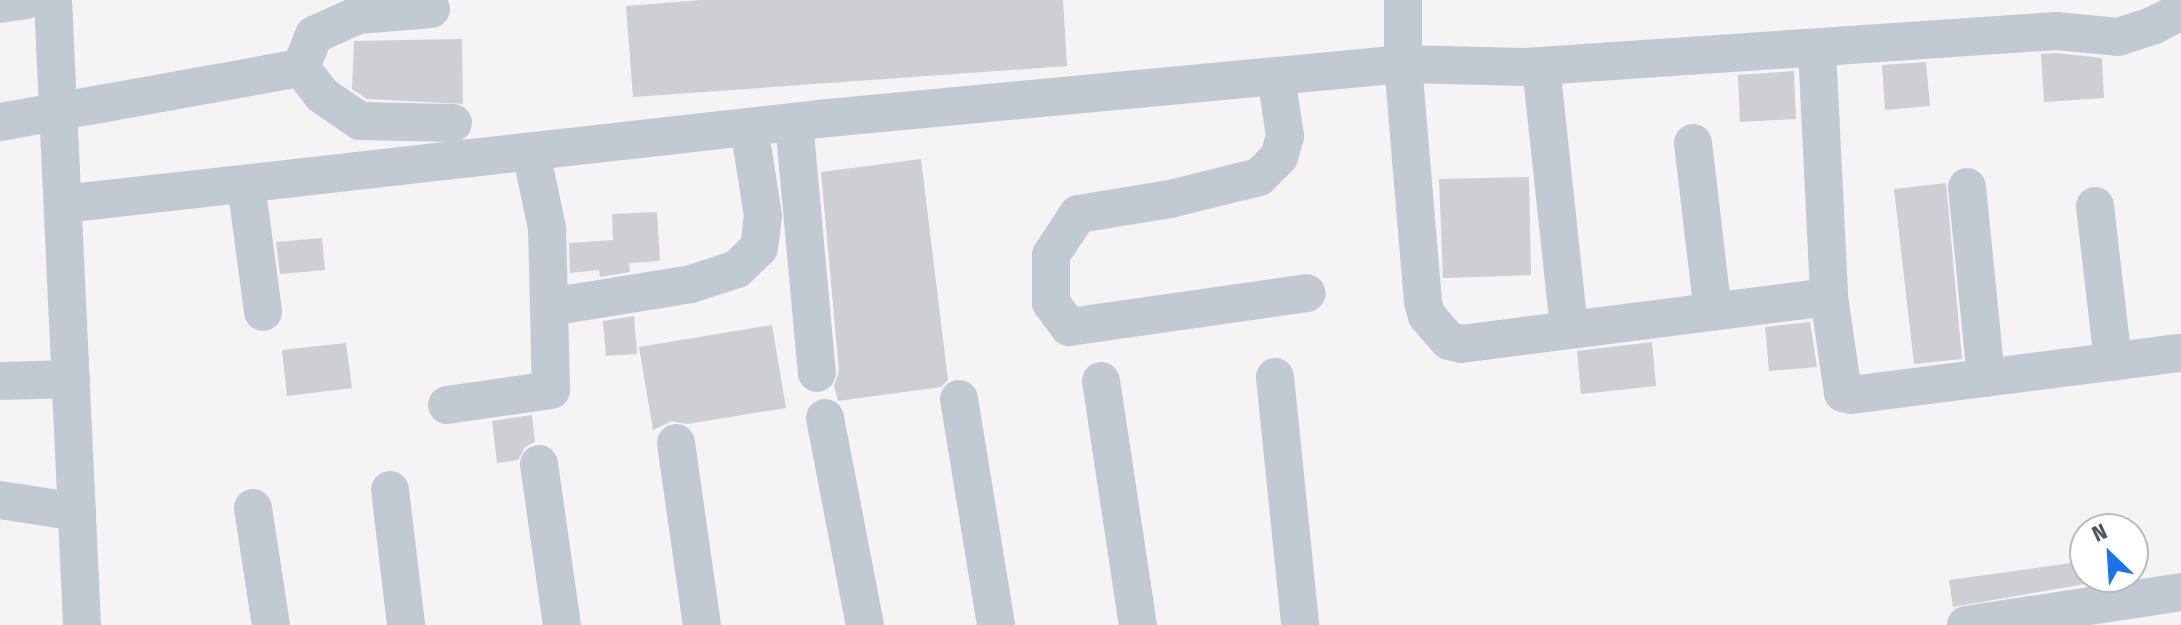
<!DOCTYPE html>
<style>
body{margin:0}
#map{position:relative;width:2181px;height:625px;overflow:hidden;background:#f5f3f3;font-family:"Fira Sans Condensed",sans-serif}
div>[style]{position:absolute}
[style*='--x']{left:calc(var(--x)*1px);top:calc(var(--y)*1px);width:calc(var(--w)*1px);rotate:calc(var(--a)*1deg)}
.building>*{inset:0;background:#cdcfd5}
.minor>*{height:38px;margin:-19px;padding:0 19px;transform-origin:19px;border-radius:19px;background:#c1cad2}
span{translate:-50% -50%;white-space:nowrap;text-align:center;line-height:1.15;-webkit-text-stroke:7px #fff;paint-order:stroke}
.north{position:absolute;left:2069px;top:513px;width:80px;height:80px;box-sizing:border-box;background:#fff;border:2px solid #b7bbc0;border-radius:50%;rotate:335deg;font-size:22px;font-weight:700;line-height:32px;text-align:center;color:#4a5661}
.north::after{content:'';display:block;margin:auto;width:28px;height:36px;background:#1a73e8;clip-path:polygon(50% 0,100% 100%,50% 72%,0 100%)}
</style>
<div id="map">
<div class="building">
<div style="clip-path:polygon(702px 0,1063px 0,1067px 66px,633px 97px,626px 6px)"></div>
<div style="clip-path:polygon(462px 39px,463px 104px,367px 99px,352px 89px,354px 41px)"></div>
<div style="clip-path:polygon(2056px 53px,2102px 58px,2104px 98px,2044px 102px,2041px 54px)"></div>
<div style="clip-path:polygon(1926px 62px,1930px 106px,1885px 110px,1882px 65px)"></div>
<div style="clip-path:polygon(1794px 71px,1796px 119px,1740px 122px,1738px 75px)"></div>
<div style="clip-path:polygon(921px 159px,948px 380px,941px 387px,838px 401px,834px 386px,839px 371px,821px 172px)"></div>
<div style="clip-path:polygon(1529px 177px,1531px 275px,1443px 278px,1439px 179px)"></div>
<div style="clip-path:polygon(1946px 183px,1962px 359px,1914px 364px,1894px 189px)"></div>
<div style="clip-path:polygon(657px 212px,660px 261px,629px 263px,630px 272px,600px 277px,599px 270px,570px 273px,569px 243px,613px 240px,612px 214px)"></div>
<div style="clip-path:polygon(322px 238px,325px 270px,280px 274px,276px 242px)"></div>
<div style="clip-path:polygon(634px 316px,637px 354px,606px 356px,603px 321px)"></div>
<div style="clip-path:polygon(1810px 322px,1817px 367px,1769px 371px,1765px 327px)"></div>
<div style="clip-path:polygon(772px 325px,786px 408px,687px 424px,672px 421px,653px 430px,639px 347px)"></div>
<div style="clip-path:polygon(1652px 342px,1656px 386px,1581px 394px,1577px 351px)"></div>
<div style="clip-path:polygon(346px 343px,352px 388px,287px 396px,282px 350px)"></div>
<div style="clip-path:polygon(532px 415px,535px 442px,525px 447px,518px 460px,497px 463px,492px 421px)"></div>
<div style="clip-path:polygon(2085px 561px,2085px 584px,1953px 607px,1949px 580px)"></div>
</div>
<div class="minor">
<div style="--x:53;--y:0;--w:626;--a:87.34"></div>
<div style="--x:1403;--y:0;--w:64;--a:90"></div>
<div style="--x:1403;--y:64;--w:122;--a:1.4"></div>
<div style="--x:1525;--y:67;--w:532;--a:-3.88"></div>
<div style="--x:2056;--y:31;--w:62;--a:5.5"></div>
<div style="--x:2118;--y:37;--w:38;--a:-18"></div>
<div style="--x:2154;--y:25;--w:30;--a:-27"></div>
<div style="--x:0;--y:4;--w:26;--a:-9"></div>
<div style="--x:431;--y:9;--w:73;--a:175.3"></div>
<div style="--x:358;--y:15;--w:48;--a:155.6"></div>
<div style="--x:314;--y:35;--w:35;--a:112"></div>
<div style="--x:301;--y:68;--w:34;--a:52"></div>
<div style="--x:322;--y:95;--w:46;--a:34.4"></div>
<div style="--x:360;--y:121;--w:93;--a:1.2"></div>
<div style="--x:1817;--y:48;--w:249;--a:87.2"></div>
<div style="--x:1541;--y:66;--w:265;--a:83.9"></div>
<div style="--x:1276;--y:76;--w:61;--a:81.5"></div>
<div style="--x:1285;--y:136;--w:22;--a:106"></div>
<div style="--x:1279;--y:157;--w:28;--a:135"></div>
<div style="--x:1259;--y:177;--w:92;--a:166.1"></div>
<div style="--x:1170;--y:199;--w:93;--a:170.7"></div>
<div style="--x:1078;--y:214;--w:49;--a:123.4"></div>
<div style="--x:1051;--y:255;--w:48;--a:90"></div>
<div style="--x:1051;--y:303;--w:30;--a:53"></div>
<div style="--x:1069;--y:327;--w:240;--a:-8.1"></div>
<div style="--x:0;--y:122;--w:306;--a:-10.2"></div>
<div style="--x:794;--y:122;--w:252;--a:84.8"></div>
<div style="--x:1693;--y:143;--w:170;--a:83.3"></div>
<div style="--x:246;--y:184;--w:129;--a:82.4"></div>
<div style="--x:1967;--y:187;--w:192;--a:84.3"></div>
<div style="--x:63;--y:204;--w:760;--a:-6.42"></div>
<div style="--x:818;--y:119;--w:588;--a:-5.37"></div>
<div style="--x:1403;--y:64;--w:239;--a:85.2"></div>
<div style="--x:1423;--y:302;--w:15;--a:74"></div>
<div style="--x:1427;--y:316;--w:33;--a:49"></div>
<div style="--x:1449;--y:341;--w:12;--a:14"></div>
<div style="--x:1461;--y:344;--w:371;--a:-7.3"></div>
<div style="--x:1829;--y:297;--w:97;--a:81.7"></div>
<div style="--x:1843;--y:393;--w:8;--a:14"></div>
<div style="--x:1851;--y:395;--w:333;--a:-7.3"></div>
<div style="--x:2095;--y:206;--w:157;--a:83.4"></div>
<div style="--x:550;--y:307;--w:143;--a:-9.3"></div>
<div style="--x:691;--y:284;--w:48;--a:-18.1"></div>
<div style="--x:737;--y:269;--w:30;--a:-44"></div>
<div style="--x:759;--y:248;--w:32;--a:-83"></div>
<div style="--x:763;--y:216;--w:90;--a:-98.9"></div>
<div style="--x:1275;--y:377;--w:249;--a:84.2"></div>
<div style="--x:0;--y:381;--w:71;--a:-1.6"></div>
<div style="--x:1101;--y:381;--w:247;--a:81.4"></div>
<div style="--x:959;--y:399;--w:229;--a:80.7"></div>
<div style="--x:447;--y:405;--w:105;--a:-8.2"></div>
<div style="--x:551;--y:390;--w:162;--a:-91.4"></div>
<div style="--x:547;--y:228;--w:78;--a:-101.9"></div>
<div style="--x:825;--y:418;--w:211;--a:79.1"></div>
<div style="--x:676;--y:443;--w:184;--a:81.9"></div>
<div style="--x:539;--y:464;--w:163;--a:81.9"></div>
<div style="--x:390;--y:490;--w:136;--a:83.2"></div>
<div style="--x:0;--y:500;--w:78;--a:8.9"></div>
<div style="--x:253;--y:508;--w:118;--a:81.3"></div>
<div style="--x:1966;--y:625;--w:218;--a:-8.7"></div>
</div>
<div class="north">N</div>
</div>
